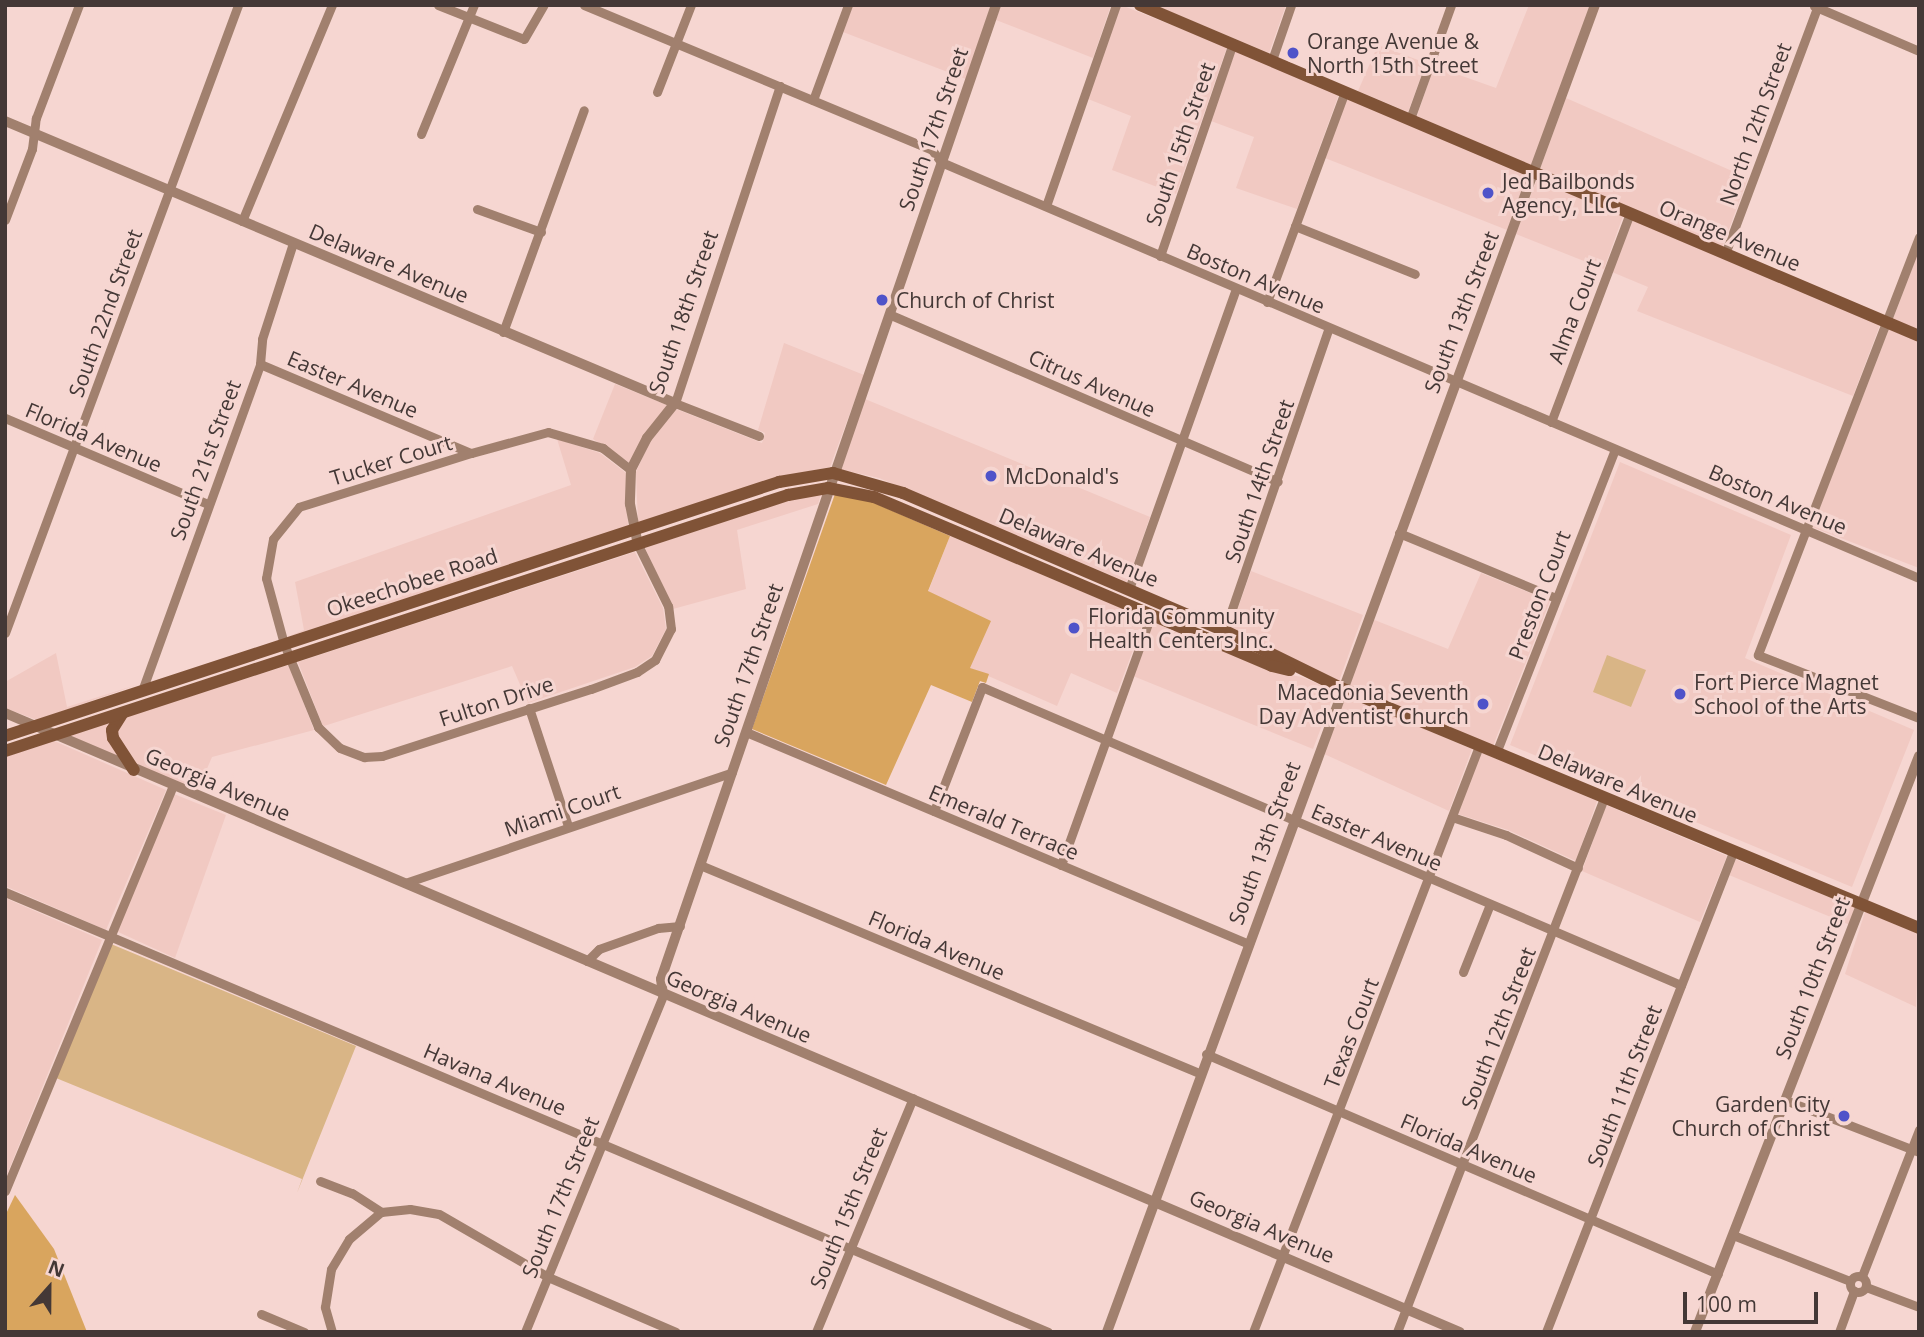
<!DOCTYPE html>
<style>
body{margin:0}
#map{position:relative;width:1924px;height:1337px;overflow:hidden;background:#f6d6d1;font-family:"Open Sans",sans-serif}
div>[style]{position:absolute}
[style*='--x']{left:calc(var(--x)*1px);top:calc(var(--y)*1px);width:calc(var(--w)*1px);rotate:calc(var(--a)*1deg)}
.built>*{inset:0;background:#f1c9c2}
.green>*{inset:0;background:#d9b586}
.forest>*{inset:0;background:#d9a55e}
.minor>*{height:9px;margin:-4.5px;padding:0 4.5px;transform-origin:4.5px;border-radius:4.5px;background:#a1806e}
.minor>.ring{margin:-4.5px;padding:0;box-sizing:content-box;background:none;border:9px solid #a1806e;border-radius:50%}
.tertiary>*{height:10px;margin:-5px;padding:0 5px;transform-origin:5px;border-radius:5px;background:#a1806e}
.secondary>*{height:12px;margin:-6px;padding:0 6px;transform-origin:6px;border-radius:6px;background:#805337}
.dots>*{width:19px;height:19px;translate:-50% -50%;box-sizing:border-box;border:4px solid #f6d6d1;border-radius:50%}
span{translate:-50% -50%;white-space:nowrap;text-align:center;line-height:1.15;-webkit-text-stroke:6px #f6d6d1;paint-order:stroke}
.poi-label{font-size:21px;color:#443836}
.left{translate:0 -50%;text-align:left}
.right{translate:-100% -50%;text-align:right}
.street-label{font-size:21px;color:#443836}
.frame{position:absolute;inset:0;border:7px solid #443836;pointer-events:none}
.north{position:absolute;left:14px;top:1253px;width:70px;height:70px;-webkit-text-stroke:5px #f6d6d1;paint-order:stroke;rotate:21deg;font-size:19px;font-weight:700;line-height:28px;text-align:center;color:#443836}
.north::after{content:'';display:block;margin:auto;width:24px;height:32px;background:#443836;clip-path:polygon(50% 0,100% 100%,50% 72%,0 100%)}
.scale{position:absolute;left:1683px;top:1292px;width:135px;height:32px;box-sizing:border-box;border:4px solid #443836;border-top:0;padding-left:9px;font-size:21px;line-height:24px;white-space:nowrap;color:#443836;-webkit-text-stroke:5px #f6d6d1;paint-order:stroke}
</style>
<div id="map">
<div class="built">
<div style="clip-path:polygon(853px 5px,991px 5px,966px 79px,843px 32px)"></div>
<div style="clip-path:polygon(1001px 5px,1111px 5px,1093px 58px,996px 20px)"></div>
<div style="clip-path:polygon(1121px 5px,1227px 47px,1176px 194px,1112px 170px,1131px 116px,1088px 99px)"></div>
<div style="clip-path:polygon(1154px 5px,1286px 5px,1269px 53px)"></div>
<div style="clip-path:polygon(1529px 5px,1590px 5px,1532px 166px,1417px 116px,1434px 66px,1496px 88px)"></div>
<div style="clip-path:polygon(1378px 45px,1426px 63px,1408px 112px,1358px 91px)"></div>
<div style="clip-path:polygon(1235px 50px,1339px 94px,1297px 209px,1236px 188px,1254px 137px,1211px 121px)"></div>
<div style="clip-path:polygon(1347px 98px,1528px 175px,1507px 230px,1325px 158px)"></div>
<div style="clip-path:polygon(1566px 98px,1748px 178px,1722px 248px,1540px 169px)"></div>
<div style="clip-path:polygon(1537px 179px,1623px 216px,1604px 269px,1516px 234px)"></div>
<div style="clip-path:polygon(1632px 220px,1880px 325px,1853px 396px,1637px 311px,1648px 287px,1612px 272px)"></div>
<div style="clip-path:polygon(1918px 253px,1919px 254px,1919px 330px,1893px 319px)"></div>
<div style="clip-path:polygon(1889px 329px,1919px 341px,1919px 568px,1812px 527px)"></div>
<div style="clip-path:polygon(784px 343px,864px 375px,830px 467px,778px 477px,638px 524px,636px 472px,650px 441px,676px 409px,762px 443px,765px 433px,758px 430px)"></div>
<div style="clip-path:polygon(615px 384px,667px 405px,630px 463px,593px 439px)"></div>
<div style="clip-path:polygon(865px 399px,1150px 517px,1127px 582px,879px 478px,839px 469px)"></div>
<div style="clip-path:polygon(557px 439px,600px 453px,626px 473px,628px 527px,287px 637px,304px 630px,295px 582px,571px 485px)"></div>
<div style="clip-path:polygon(1620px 462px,1791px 535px,1745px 658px,1914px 730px,1852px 887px,1510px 745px)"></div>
<div style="clip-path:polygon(821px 494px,818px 504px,737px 530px,746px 589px,673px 609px,645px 548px,789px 500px)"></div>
<div style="clip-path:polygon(950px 536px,1145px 618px,1117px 693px,1071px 673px,1057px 706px,970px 668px,928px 592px)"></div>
<div style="clip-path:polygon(635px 552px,663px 608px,666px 629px,652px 656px,635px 667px,528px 703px,512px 666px,324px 726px,322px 724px,298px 662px)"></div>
<div style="clip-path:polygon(1251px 571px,1363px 615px,1339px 681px,1231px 628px)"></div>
<div style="clip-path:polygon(1481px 573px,1550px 601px,1493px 746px,1347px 685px,1372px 619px,1448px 649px)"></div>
<div style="clip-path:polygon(1153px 622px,1270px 671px,1302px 677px,1335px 691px,1313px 749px,1133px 676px)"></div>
<div style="clip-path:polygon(56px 653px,67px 707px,139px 684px,37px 720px,5px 708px,5px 682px)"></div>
<div style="clip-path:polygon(289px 665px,314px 730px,212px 757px,197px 792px,68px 735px)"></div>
<div style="clip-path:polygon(1344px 695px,1472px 749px,1449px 811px,1322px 753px)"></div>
<div style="clip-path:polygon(52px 740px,166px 790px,106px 930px,5px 886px,5px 756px)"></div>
<div style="clip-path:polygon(1481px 752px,1597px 801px,1576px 861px,1508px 830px,1458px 814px)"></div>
<div style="clip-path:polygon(174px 794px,226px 815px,175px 958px,116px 931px)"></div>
<div style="clip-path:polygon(1606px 805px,1727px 856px,1700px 922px,1582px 871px)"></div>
<div style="clip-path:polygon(1735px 859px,1856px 908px,1850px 925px,1729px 875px)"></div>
<div style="clip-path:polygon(5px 898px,102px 940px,6px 1177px,5px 1176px)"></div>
<div style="clip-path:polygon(1865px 912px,1919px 933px,1916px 1007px,1845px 974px)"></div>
</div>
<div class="green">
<div style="clip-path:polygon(1607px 655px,1646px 670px,1631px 707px,1593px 692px)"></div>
<div style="clip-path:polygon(111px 944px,356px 1046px,297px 1193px,302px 1179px,56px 1078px)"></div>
</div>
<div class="forest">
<div style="clip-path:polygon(835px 494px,872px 502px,950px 536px,928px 591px,991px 621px,970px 668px,989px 674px,986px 683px,980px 681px,972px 702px,931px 685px,886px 785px,752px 729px)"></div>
<div style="clip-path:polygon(15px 1195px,54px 1249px,87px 1332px,5px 1332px,5px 1216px)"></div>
</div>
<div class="minor">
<div style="--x:438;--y:5;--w:92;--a:21.6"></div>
<div style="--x:524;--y:39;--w:39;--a:-60"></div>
<div style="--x:584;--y:5;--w:377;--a:22.6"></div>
<div style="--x:932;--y:150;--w:15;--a:53"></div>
<div style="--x:941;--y:162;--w:1063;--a:23.04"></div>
<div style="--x:1814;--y:6;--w:114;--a:23.2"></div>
<div style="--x:1272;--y:60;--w:58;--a:-70.9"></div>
<div style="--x:657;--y:92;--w:93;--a:-68.7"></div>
<div style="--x:813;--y:100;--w:101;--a:-69.8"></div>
<div style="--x:1410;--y:119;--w:121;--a:-70.2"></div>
<div style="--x:421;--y:134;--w:139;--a:-67.7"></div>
<div style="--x:1046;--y:206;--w:213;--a:-70.8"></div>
<div style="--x:477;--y:209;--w:68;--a:19.8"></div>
<div style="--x:5;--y:220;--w:76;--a:-69.2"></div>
<div style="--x:32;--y:149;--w:31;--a:-83"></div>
<div style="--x:36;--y:118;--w:121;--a:-69.2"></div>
<div style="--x:242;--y:221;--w:234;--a:-67.4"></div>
<div style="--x:1295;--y:226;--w:129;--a:21.8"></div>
<div style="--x:1919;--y:237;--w:448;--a:111.1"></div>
<div style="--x:1758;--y:655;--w:173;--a:21.4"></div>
<div style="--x:1725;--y:254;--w:266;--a:-69.5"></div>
<div style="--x:1160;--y:256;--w:225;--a:-71.1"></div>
<div style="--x:1267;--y:302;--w:225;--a:-69.7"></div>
<div style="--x:891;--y:315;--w:421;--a:23.3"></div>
<div style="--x:503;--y:332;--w:236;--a:-70"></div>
<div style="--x:260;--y:364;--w:229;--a:22.9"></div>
<div style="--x:5;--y:418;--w:220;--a:23"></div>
<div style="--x:1551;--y:422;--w:223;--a:-69.3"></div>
<div style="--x:759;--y:436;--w:90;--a:-158.6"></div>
<div style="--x:675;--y:403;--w:334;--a:-71.7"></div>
<div style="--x:631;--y:470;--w:36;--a:-142"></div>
<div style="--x:603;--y:448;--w:57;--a:-163.8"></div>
<div style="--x:548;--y:432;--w:80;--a:164.7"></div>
<div style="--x:471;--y:453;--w:180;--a:162.6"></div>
<div style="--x:299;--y:507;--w:41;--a:129.1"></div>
<div style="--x:273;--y:539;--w:40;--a:100"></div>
<div style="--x:266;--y:578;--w:68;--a:74.7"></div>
<div style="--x:284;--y:644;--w:90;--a:67.7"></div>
<div style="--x:318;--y:727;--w:30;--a:44"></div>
<div style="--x:340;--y:748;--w:26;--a:21"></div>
<div style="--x:364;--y:757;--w:18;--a:-3"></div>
<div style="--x:382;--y:756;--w:219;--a:-17.8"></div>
<div style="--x:591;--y:689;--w:49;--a:-20.3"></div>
<div style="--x:637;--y:672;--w:22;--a:-34"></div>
<div style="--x:655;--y:660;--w:35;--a:-63"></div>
<div style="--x:671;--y:629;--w:23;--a:-97"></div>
<div style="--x:668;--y:606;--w:68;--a:-116.2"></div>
<div style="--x:1399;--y:533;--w:170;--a:22.5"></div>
<div style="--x:1129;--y:589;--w:319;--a:-70.4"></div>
<div style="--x:5;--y:633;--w:670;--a:-69.64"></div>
<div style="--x:1223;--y:635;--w:325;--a:-71"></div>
<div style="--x:143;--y:688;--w:344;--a:-70.1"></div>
<div style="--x:260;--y:364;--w:25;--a:-85"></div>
<div style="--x:262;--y:339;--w:101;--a:-72.1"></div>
<div style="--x:529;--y:708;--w:124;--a:71.7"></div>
<div style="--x:746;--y:732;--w:546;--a:22.85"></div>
<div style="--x:1496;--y:753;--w:326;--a:-68.6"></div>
<div style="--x:934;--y:811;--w:133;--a:-68.8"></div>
<div style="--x:982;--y:687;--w:760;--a:23.09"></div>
<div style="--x:1452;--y:817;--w:57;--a:18.4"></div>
<div style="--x:1506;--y:835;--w:79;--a:24.6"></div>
<div style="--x:700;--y:865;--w:541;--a:22.63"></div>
<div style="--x:1061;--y:865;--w:266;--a:-70.2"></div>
<div style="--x:405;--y:883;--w:345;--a:-18.7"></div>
<div style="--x:5;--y:892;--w:1132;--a:22.87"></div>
<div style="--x:587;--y:961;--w:17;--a:-45"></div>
<div style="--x:599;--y:949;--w:63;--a:-19.6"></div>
<div style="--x:658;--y:928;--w:22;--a:-5"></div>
<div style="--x:1463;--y:972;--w:73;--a:-68.3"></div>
<div style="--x:1206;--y:1054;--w:557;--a:23.25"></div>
<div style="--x:1785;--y:1100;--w:144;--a:21.2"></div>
<div style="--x:320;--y:1181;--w:34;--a:21"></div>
<div style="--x:352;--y:1193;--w:35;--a:33"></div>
<div style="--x:5;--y:1191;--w:437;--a:-67.5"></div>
<div style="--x:1733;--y:1235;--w:126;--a:21.5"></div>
<div class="ring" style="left:1850px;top:1276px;width:7px;height:7px"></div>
<div style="--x:1862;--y:1276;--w:157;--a:-68.7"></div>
<div style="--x:1866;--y:1287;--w:57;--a:20.7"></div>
<div style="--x:261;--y:1314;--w:47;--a:22.7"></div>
<div style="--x:332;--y:1332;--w:26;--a:-106"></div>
<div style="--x:325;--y:1307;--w:38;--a:-81"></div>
<div style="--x:331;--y:1269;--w:35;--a:-59"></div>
<div style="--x:349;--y:1239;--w:42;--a:-40.2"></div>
<div style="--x:381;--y:1212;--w:29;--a:-6"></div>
<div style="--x:410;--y:1209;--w:29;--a:10"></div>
<div style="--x:439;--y:1214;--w:126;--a:30"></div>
<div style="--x:548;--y:1277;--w:139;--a:23.3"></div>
<div style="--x:525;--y:1332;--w:364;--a:-67.7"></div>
<div style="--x:816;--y:1332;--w:253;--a:-67.5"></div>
<div style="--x:1253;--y:1332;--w:628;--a:-68.91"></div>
<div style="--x:1397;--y:1332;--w:573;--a:-68.81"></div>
<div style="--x:1546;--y:1332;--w:515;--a:-68.71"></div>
<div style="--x:1839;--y:1332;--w:44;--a:-69.9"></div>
</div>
<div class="tertiary">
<div style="--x:5;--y:121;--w:727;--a:22.83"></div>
<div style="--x:675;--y:403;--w:45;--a:128.7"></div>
<div style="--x:647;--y:438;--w:36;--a:117"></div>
<div style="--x:631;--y:470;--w:34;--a:92"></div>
<div style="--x:630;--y:504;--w:42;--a:79"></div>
<div style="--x:5;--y:713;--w:1581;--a:23.05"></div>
<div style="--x:663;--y:995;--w:16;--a:-97"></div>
<div style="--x:661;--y:979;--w:1030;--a:-71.02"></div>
<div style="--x:1107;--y:1332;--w:1414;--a:-69.81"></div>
<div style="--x:1695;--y:1332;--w:618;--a:-68.75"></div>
</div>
<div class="secondary">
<div style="--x:1140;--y:5;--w:846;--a:23.02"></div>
<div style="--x:122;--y:714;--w:19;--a:122"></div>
<div style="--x:112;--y:730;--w:8;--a:83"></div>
<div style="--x:113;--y:738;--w:38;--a:57"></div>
<div style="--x:5;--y:736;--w:815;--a:-18.17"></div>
<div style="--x:779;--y:482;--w:55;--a:-9.5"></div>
<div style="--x:833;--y:473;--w:73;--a:15.9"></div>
<div style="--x:903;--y:493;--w:350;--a:23.2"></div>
<div style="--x:1225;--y:631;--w:129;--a:26.2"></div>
<div style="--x:1341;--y:688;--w:626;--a:22.55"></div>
<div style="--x:5;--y:751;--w:824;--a:-18.11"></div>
<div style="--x:788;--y:495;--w:41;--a:-9.9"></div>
<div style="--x:828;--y:488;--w:47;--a:11.1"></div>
<div style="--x:874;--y:497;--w:432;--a:23"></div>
<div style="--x:1272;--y:666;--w:18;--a:13"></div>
</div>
<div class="dots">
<div style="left:1293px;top:53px;background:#4f53c9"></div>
<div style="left:1488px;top:193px;background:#4f53c9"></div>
<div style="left:882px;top:300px;background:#4f53c9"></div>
<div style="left:991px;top:476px;background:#4f53c9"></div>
<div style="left:1074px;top:628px;background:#4f53c9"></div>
<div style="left:1680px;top:694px;background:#4f53c9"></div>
<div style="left:1483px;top:704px;background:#4f53c9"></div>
<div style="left:1844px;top:1116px;background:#4f53c9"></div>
</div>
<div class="poi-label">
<span class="left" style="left:1307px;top:53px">Orange Avenue &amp;<br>North 15th Street</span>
<span class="left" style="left:1502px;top:193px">Jed Bailbonds<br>Agency, LLC</span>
<span class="left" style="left:896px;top:300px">Church of Christ</span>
<span class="left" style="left:1005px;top:476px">McDonald's</span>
<span class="left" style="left:1088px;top:628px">Florida Community<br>Health Centers Inc.</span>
<span class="left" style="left:1694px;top:694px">Fort Pierce Magnet<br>School of the Arts</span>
<span class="right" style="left:1469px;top:704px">Macedonia Seventh<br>Day Adventist Church</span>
<span class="right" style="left:1830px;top:1116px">Garden City<br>Church of Christ</span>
</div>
<div class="street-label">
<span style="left:1755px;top:124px;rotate:-70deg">North 12th Street</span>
<span style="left:933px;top:129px;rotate:-71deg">South 17th Street</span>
<span style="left:1180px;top:144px;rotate:-71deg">South 15th Street</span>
<span style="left:1730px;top:235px;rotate:23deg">Orange Avenue</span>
<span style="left:389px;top:263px;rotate:23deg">Delaware Avenue</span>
<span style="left:1256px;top:278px;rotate:23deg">Boston Avenue</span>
<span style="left:1574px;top:311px;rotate:-69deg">Alma Court</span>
<span style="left:683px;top:312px;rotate:-71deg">South 18th Street</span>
<span style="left:1461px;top:312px;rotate:-69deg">South 13th Street</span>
<span style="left:105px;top:313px;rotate:-70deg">South 22nd Street</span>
<span style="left:1092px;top:383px;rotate:24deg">Citrus Avenue</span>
<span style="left:353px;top:384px;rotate:23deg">Easter Avenue</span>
<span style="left:94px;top:437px;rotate:23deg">Florida Avenue</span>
<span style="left:205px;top:460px;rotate:-70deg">South 21st Street</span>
<span style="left:391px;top:460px;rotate:-17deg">Tucker Court</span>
<span style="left:1259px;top:481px;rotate:-71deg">South 14th Street</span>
<span style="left:1778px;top:499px;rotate:23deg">Boston Avenue</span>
<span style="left:1079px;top:547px;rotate:23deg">Delaware Avenue</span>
<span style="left:412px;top:582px;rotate:-18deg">Okeechobee Road</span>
<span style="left:1539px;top:595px;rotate:-69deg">Preston Court</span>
<span style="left:748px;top:665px;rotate:-71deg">South 17th Street</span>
<span style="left:496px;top:701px;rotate:-18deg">Fulton Drive</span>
<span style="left:1618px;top:783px;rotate:23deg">Delaware Avenue</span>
<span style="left:218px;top:784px;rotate:23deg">Georgia Avenue</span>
<span style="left:562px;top:810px;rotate:-19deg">Miami Court</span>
<span style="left:1004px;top:822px;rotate:23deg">Emerald Terrace</span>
<span style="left:1377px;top:837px;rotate:23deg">Easter Avenue</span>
<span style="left:1264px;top:843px;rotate:-70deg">South 13th Street</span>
<span style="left:937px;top:945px;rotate:23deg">Florida Avenue</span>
<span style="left:1812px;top:978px;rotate:-69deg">South 10th Street</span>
<span style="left:739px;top:1006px;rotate:23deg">Georgia Avenue</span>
<span style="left:1498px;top:1028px;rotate:-69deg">South 12th Street</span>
<span style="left:1351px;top:1033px;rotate:-69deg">Texas Court</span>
<span style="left:495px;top:1079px;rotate:23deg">Havana Avenue</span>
<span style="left:1624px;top:1086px;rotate:-69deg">South 11th Street</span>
<span style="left:1469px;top:1148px;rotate:23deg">Florida Avenue</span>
<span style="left:560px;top:1197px;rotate:-68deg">South 17th Street</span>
<span style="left:848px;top:1208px;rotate:-68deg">South 15th Street</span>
<span style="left:1262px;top:1226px;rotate:23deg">Georgia Avenue</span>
</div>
<div class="frame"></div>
<div class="north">N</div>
<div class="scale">100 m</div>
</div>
